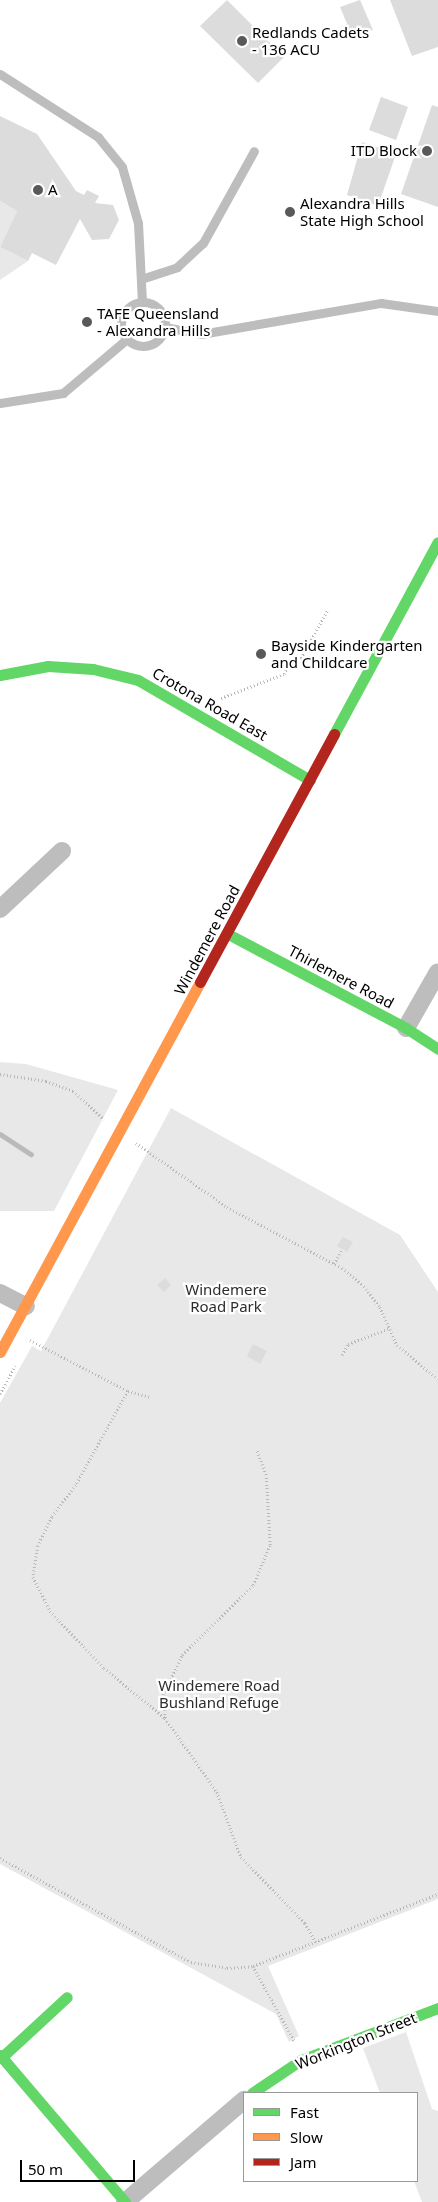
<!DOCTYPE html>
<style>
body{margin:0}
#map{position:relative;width:438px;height:2202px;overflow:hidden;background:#fff;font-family:"Noto Sans",sans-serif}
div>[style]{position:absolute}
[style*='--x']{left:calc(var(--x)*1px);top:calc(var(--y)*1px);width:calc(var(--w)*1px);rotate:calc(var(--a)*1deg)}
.green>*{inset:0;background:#e8e8e8}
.stream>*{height:4.5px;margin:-2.25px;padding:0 2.25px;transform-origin:2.25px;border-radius:2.25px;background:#bababa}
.building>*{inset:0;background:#dcdcdc}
.path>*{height:2.5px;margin-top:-1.25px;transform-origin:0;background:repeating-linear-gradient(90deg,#b8b8b8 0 1px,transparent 0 3.5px)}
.lane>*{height:9px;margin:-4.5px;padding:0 4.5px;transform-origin:4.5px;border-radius:4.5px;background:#bdbdbd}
.lane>.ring{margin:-4.5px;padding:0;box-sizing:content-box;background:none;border:9px solid #bdbdbd;border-radius:50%}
.street>*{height:18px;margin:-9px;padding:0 9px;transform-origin:9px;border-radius:9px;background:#bdbdbd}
.fast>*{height:11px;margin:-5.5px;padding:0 5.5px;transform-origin:5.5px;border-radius:5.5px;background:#63d668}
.slow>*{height:11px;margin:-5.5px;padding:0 5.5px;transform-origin:5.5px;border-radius:5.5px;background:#ff974d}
.jam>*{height:11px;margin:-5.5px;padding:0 5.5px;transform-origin:5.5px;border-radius:5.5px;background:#b3261e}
.dots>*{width:14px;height:14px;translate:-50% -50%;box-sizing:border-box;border:2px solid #fff;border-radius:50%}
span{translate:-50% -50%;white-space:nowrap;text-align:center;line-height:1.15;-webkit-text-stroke:4.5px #fff;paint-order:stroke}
.poi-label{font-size:15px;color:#000}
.left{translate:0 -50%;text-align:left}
.right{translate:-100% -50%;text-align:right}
.street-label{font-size:15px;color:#000}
.park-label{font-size:15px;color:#2d2d2d}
.legend{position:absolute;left:243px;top:2092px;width:175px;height:90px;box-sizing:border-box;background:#fff;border:1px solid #999;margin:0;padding:6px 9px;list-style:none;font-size:15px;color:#000}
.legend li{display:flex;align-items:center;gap:10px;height:25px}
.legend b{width:25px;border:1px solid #999}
.scale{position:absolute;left:20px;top:2160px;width:115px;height:22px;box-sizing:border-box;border:2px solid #000;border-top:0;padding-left:6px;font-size:15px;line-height:18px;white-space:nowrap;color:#000;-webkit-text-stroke:4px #fff;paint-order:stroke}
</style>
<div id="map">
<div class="green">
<div style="clip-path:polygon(0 201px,17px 211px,0 247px)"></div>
<div style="clip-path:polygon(0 247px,28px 261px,0 280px)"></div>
<div style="clip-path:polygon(0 1062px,26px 1064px,118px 1090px,54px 1211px,0 1211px)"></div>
<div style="clip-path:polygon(171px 1108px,400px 1235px,438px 1292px,438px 1899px,268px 1966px,299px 2036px,289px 2042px,276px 2014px,0 1864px,0 1403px,32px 1346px,41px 1351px)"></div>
<div style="clip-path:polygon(406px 2032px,432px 2109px,438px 2111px,438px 2202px,422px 2202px,414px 2181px,417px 2181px,417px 2093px,380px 2093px,363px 2048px)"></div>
</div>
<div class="stream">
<div style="--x:0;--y:1134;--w:37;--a:33"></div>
</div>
<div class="building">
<div style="clip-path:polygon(227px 0,284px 57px,258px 83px,200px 26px)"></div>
<div style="clip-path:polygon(360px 0,373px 30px,353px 38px,340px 7px)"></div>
<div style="clip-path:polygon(390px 0,438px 0,438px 47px,412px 56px)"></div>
<div style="clip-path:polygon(381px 97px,408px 107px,396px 140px,369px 130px)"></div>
<div style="clip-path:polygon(432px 105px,438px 107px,438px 207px,401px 194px)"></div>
<div style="clip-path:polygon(0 116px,37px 134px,76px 191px,84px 195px,87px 190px,99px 196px,95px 203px,113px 205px,119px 220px,109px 239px,92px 240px,80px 219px,56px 265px,32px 253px,28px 261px,0 247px,17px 211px,0 201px)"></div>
<div style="clip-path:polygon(362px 142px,396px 154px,378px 206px,347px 195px)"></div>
<div style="clip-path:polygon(343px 1237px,353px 1242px,347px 1252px,337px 1246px)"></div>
<div style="clip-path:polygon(165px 1278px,171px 1285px,164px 1292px,157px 1285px)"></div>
<div style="clip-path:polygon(253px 1344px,267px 1351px,260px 1364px,247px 1356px)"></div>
</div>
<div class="path">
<div style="--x:221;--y:698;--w:67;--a:-20.9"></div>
<div style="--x:284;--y:674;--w:10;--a:-66"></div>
<div style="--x:288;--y:665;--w:15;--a:-28"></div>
<div style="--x:301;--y:658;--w:54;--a:-61"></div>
<div style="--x:0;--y:1074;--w:47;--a:8.7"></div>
<div style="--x:46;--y:1081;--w:29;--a:20"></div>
<div style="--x:73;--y:1091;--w:42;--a:42.1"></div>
<div style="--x:136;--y:1143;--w:111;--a:35.1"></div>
<div style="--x:227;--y:1207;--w:130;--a:27.9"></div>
<div style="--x:342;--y:1268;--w:28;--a:39"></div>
<div style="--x:364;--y:1286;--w:26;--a:53"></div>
<div style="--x:380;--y:1307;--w:42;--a:65.9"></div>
<div style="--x:397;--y:1345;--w:53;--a:39.7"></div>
<div style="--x:334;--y:1264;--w:17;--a:-62"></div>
<div style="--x:30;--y:1340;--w:110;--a:27.5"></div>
<div style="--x:128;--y:1391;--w:23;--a:15"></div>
<div style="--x:342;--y:1355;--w:13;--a:-61"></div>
<div style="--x:348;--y:1344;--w:43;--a:-20.6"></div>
<div style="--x:128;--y:1391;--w:107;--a:119"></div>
<div style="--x:76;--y:1485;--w:40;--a:127"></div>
<div style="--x:52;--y:1517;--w:32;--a:116"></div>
<div style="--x:38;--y:1546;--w:31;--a:99"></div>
<div style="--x:33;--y:1577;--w:38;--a:63"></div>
<div style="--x:50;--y:1611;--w:79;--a:46.5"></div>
<div style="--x:104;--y:1668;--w:79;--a:39.3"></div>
<div style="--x:165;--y:1718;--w:90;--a:54.9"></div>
<div style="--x:217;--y:1792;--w:69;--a:69.7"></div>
<div style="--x:241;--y:1857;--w:92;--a:45.9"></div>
<div style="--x:305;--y:1923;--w:22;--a:60"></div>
<div style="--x:0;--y:1394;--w:32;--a:-62"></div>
<div style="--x:165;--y:1718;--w:23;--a:-95"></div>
<div style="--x:163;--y:1695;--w:44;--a:-64.6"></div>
<div style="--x:182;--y:1655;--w:100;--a:-44.6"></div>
<div style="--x:253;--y:1585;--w:43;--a:-67"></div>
<div style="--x:270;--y:1545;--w:70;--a:-93.3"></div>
<div style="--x:266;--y:1475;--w:26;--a:-111"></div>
<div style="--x:0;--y:1858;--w:217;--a:28.6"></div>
<div style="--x:191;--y:1962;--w:36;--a:9"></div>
<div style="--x:227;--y:1968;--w:26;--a:-4"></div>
<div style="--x:253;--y:1966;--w:199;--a:-21.3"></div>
<div style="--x:253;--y:1966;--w:87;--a:61.1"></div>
</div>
<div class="lane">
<div style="--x:0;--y:74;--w:117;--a:32.7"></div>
<div style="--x:98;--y:137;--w:38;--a:51"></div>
<div style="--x:122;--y:167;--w:58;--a:74.1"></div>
<div style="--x:138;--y:223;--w:79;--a:87.1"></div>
<div style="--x:141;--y:279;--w:38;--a:-18"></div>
<div style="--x:177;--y:267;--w:35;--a:-43"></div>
<div style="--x:203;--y:243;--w:105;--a:-61"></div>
<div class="ring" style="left:121px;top:302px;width:35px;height:35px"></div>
<div style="--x:165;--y:327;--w:37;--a:11"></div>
<div style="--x:201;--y:334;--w:183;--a:-9.8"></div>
<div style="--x:381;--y:303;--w:58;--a:8"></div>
<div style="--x:0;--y:403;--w:64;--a:-9"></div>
<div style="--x:63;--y:393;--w:84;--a:-40.2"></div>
</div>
<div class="street">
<div style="--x:0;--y:909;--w:85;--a:-43.1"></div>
<div style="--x:406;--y:1028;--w:64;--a:-60.3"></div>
<div style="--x:0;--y:1293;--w:29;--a:27"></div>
<div style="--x:125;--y:2202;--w:157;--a:-40.6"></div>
</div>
<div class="fast">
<div style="--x:0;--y:675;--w:49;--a:-10.6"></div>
<div style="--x:48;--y:666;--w:45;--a:3.8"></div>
<div style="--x:93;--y:669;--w:46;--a:13.7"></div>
<div style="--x:138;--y:680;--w:199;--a:30.2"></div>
<div style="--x:334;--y:734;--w:218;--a:-61.6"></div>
<div style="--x:228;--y:934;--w:201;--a:27.8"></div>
<div style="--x:406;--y:1028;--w:38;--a:33"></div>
<div style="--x:0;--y:2055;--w:193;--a:49.6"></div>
<div style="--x:2;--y:2057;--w:88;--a:-42.7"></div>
<div style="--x:252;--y:2093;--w:59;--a:-34"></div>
<div style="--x:301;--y:2060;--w:147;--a:-20.8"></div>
</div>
<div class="slow">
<div style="--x:0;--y:1352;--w:421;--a:-61.6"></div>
</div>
<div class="jam">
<div style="--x:200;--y:982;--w:282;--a:-61.6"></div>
</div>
<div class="dots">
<div style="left:242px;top:41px;background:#595959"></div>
<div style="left:427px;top:151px;background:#595959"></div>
<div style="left:38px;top:190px;background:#595959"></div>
<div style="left:290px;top:212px;background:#595959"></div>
<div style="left:87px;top:322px;background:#595959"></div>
<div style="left:261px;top:654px;background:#595959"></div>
</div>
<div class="poi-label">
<span class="left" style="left:252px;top:41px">Redlands Cadets<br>- 136 ACU</span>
<span class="right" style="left:417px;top:151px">ITD Block</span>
<span class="left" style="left:48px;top:190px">A</span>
<span class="left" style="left:300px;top:212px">Alexandra Hills<br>State High School</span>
<span class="left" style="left:97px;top:322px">TAFE Queensland<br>- Alexandra Hills</span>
<span class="left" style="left:271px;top:654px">Bayside Kindergarten<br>and Childcare</span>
</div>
<div class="street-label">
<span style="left:210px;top:704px;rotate:30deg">Crotona Road East</span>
<span style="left:207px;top:940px;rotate:-62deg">Windemere Road</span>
<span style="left:341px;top:977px;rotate:28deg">Thirlemere Road</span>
<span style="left:356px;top:2041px;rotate:-22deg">Workington Street</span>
</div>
<div class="park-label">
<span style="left:226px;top:1298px">Windemere<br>Road Park</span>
<span style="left:219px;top:1694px">Windemere Road<br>Bushland Refuge</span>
</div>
<ul class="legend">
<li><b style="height:6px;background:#63d668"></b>Fast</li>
<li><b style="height:6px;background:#ff974d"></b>Slow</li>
<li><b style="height:6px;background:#b3261e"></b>Jam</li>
</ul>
<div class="scale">50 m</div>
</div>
